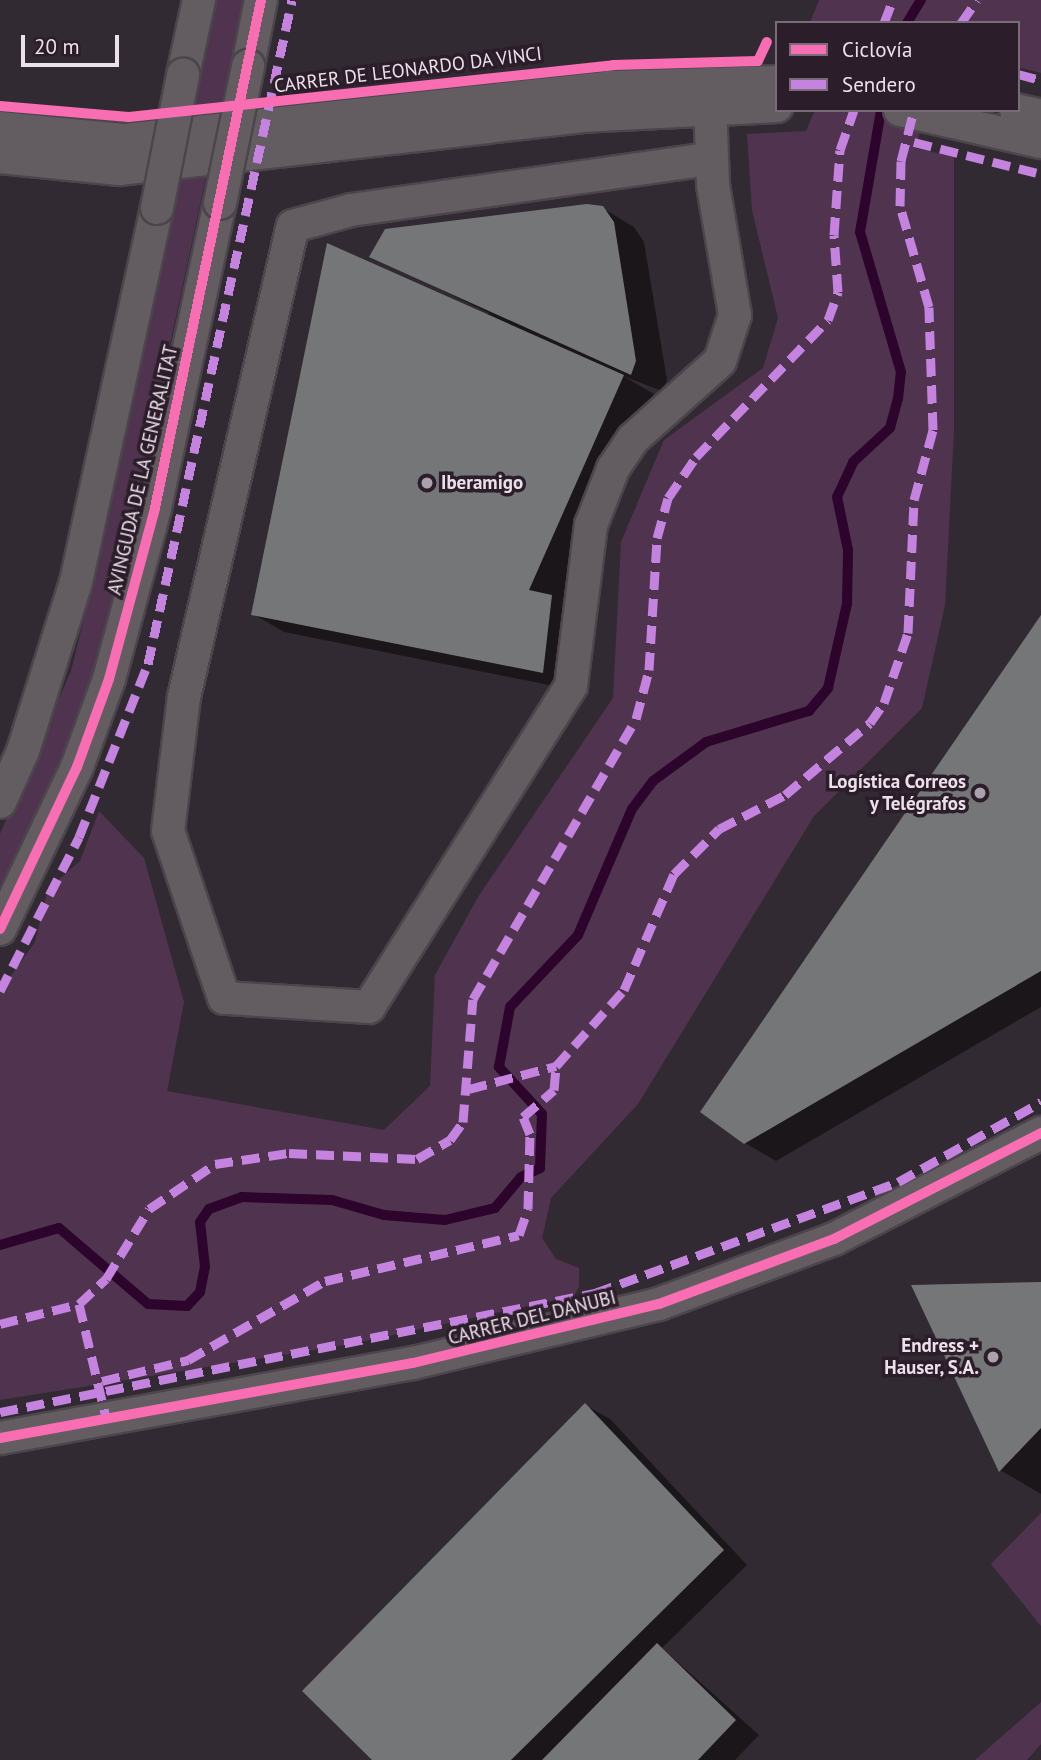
<!DOCTYPE html>
<meta charset="utf-8">
<style>
body{margin:0}
#map{position:relative;width:1041px;height:1760px;overflow:hidden;background:#322a32;font-family:"PT Sans",sans-serif}
div>[style]{position:absolute}
[style*='--x']{left:calc(var(--x)*1px);top:calc(var(--y)*1px);width:calc(var(--w)*1px);rotate:calc(var(--a)*1deg)}
.green>*{inset:0;background:#50344f}
.shadow>*{inset:0;background:#0007}
.stream>*{height:10px;margin:-5px;padding:0 5px;transform-origin:5px;border-radius:5px;background:#2d042c}
.building>*{inset:0;background:#757678}
.roads{filter:drop-shadow(2px 0 #4c454c) drop-shadow(-2px 0 #4c454c) drop-shadow(0 2px #4c454c) drop-shadow(0 -2px #4c454c)}
.minor>*{height:32px;margin:-16px;padding:0 16px;transform-origin:16px;border-radius:16px;background:#635d62}
.bridges{filter:drop-shadow(2px 0 #4c454c) drop-shadow(-2px 0 #4c454c) drop-shadow(0 2px #4c454c) drop-shadow(0 -2px #4c454c)}
.minor-bridge>*{height:32px;margin:-16px;padding:0 16px;transform-origin:16px;border-radius:16px;background:#635d62}
.quiet>*{height:9px;margin-top:-4.5px;transform-origin:0;background:repeating-linear-gradient(90deg,#c483df 0 18px,transparent 0 27px)}
.cycleway>*{height:10px;margin:-5px;padding:0 5px;transform-origin:5px;border-radius:5px;background:#f96db3}
.dots>*{width:19px;height:19px;translate:-50% -50%;box-sizing:border-box;border:4px solid #2c1d2b;border-radius:50%}
span{translate:-50% -50%;white-space:nowrap;text-align:center;line-height:1.15;-webkit-text-stroke:7px #2c1d2b;paint-order:stroke}
.street-label{font-size:19px;color:#ece1ea}
.poi-label{font-size:19px;color:#ece1ea;font-weight:700}
.left{translate:0 -50%;text-align:left}
.right{translate:-100% -50%;text-align:right}
.legend{position:absolute;left:775px;top:21px;width:245px;height:91px;box-sizing:border-box;background:#2c1d2b;border:2px solid #796b77;margin:0;padding:9px 12px;list-style:none;font-size:21px;color:#ece1ea}
.legend li{display:flex;align-items:center;gap:14px;height:35px}
.legend b{width:35px;border:2px solid #796b77}
.scale{position:absolute;left:21px;top:35px;width:98px;height:32px;box-sizing:border-box;border:4px solid #ece1ea;border-top:0;padding-left:9px;font-size:21px;line-height:24px;white-space:nowrap;color:#ece1ea;-webkit-text-stroke:5px #2c1d2b;paint-order:stroke}
</style>
<div id="map">
<div class="green">
<div style="clip-path:polygon(217px 0,244px 0,122px 568px,89px 686px,42px 807px,0 885px,0 834px,71px 671px,97px 566px)"></div>
<div style="clip-path:polygon(819px 0,1041px 0,1041px 73px,1018px 67px,1018px 23px,810px 23px)"></div>
<div style="clip-path:polygon(815px 110px,927px 110px,915px 148px,954px 157px,954px 430px,945px 605px,922px 708px,814px 816px,638px 1104px,551px 1198px,542px 1238px,556px 1259px,579px 1268px,579px 1287px,574px 1296px,351px 1344px,0 1400px,0 991px,35px 942px,48px 889px,80px 861px,99px 811px,144px 858px,184px 1002px,167px 1091px,384px 1130px,430px 1086px,435px 975px,478px 897px,613px 698px,621px 542px,664px 440px,763px 368px,778px 318px,752px 210px,747px 134px,806px 131px)"></div>
<div style="clip-path:polygon(1041px 1513px,1041px 1626px,991px 1564px)"></div>
<div style="clip-path:polygon(1041px 1702px,1041px 1744px,1027px 1760px,975px 1760px)"></div>
</div>
<div class="shadow">
<div style="clip-path:polygon(602px 208px,634px 227px,644px 242px,667px 380px,662px 391px,623px 376px,654px 394px,562px 603px,583px 615px,574px 690px,284px 632px,253px 614px,489px 313px,372px 256px)"></div>
<div style="clip-path:polygon(1041px 618px,1041px 1007px,776px 1161px,745px 1143px)"></div>
<div style="clip-path:polygon(1041px 1284px,1041px 1494px,1000px 1470px)"></div>
<div style="clip-path:polygon(585px 1405px,610px 1419px,747px 1565px,662px 1648px,759px 1735px,735px 1760px,374px 1760px)"></div>
</div>
<div class="stream">
<div style="--x:907;--y:23;--w:27;--a:-59"></div>
<div style="--x:0;--y:1245;--w:61;--a:-16.1"></div>
<div style="--x:59;--y:1228;--w:117;--a:40.5"></div>
<div style="--x:148;--y:1304;--w:39;--a:3"></div>
<div style="--x:187;--y:1306;--w:19;--a:-47"></div>
<div style="--x:200;--y:1292;--w:25;--a:-79"></div>
<div style="--x:205;--y:1267;--w:45;--a:-96.3"></div>
<div style="--x:200;--y:1222;--w:16;--a:-55"></div>
<div style="--x:209;--y:1209;--w:35;--a:-20"></div>
<div style="--x:242;--y:1197;--w:90;--a:1.9"></div>
<div style="--x:332;--y:1200;--w:54;--a:16.1"></div>
<div style="--x:384;--y:1215;--w:61;--a:4.7"></div>
<div style="--x:445;--y:1220;--w:51;--a:-13.5"></div>
<div style="--x:495;--y:1208;--w:40;--a:-50"></div>
<div style="--x:521;--y:1177;--w:21;--a:-25"></div>
<div style="--x:540;--y:1168;--w:54;--a:-87.9"></div>
<div style="--x:542;--y:1114;--w:64;--a:-132.5"></div>
<div style="--x:499;--y:1067;--w:61;--a:-79.6"></div>
<div style="--x:510;--y:1007;--w:99;--a:-46.6"></div>
<div style="--x:578;--y:935;--w:137;--a:-66.8"></div>
<div style="--x:632;--y:809;--w:35;--a:-53"></div>
<div style="--x:653;--y:781;--w:66;--a:-36.3"></div>
<div style="--x:706;--y:742;--w:108;--a:-16.8"></div>
<div style="--x:809;--y:711;--w:30;--a:-50"></div>
<div style="--x:828;--y:688;--w:86;--a:-77.3"></div>
<div style="--x:847;--y:604;--w:54;--a:-88.9"></div>
<div style="--x:848;--y:550;--w:54;--a:-101.7"></div>
<div style="--x:837;--y:497;--w:38;--a:-65"></div>
<div style="--x:853;--y:462;--w:50;--a:-42.6"></div>
<div style="--x:890;--y:428;--w:30;--a:-75"></div>
<div style="--x:898;--y:399;--w:27;--a:-84"></div>
<div style="--x:901;--y:372;--w:146;--a:-106.3"></div>
<div style="--x:860;--y:232;--w:124;--a:-80.2"></div>
</div>
<div class="building">
<div style="clip-path:polygon(587px 204px,603px 206px,614px 222px,636px 361px,631px 375px,369px 257px,385px 229px)"></div>
<div style="clip-path:polygon(327px 243px,624px 375px,529px 590px,552px 595px,543px 673px,251px 615px)"></div>
<div style="clip-path:polygon(1041px 615px,1041px 971px,744px 1144px,700px 1112px)"></div>
<div style="clip-path:polygon(1041px 1282px,1041px 1428px,999px 1472px,911px 1285px)"></div>
<div style="clip-path:polygon(585px 1403px,724px 1550px,511px 1760px,372px 1760px,302px 1691px)"></div>
<div style="clip-path:polygon(657px 1643px,736px 1720px,698px 1760px,542px 1760px)"></div>
</div>
<div class="roads">
<div class="minor">
<div style="--x:248;--y:66;--w:67;--a:-78.9"></div>
<div style="--x:183;--y:75;--w:77;--a:-78"></div>
<div style="--x:709;--y:107;--w:23;--a:85"></div>
<div style="--x:711;--y:130;--w:55;--a:87.9"></div>
<div style="--x:713;--y:185;--w:132;--a:80.4"></div>
<div style="--x:735;--y:315;--w:48;--a:108.1"></div>
<div style="--x:720;--y:361;--w:117;--a:138.1"></div>
<div style="--x:633;--y:439;--w:36;--a:124"></div>
<div style="--x:613;--y:469;--w:60;--a:111.4"></div>
<div style="--x:591;--y:525;--w:162;--a:97.1"></div>
<div style="--x:571;--y:686;--w:379;--a:122.2"></div>
<div style="--x:369;--y:1007;--w:145;--a:-176.4"></div>
<div style="--x:224;--y:998;--w:176;--a:-108.5"></div>
<div style="--x:168;--y:831;--w:135;--a:-83.2"></div>
<div style="--x:184;--y:697;--w:483;--a:-77"></div>
<div style="--x:293;--y:226;--w:60;--a:-15.4"></div>
<div style="--x:351;--y:210;--w:364;--a:-8.1"></div>
<div style="--x:900;--y:110;--w:145;--a:12.8"></div>
<div style="--x:1016;--y:110;--w:26;--a:13"></div>
<div style="--x:0;--y:128;--w:126;--a:5.5"></div>
<div style="--x:125;--y:140;--w:488;--a:-6.2"></div>
<div style="--x:610;--y:87;--w:167;--a:-1.7"></div>
<div style="--x:0;--y:157;--w:120;--a:5.8"></div>
<div style="--x:119;--y:169;--w:465;--a:-6.5"></div>
<div style="--x:581;--y:116;--w:196;--a:-2.9"></div>
<div style="--x:0;--y:802;--w:56;--a:-65.7"></div>
<div style="--x:23;--y:751;--w:177;--a:-72.6"></div>
<div style="--x:76;--y:582;--w:383;--a:-77.8"></div>
<div style="--x:0;--y:929;--w:179;--a:-64.6"></div>
<div style="--x:77;--y:767;--w:94;--a:-70"></div>
<div style="--x:109;--y:679;--w:177;--a:-74.9"></div>
<div style="--x:155;--y:508;--w:312;--a:-78"></div>
<div style="--x:0;--y:1438;--w:420;--a:-10.3"></div>
<div style="--x:413;--y:1363;--w:253;--a:-13.5"></div>
<div style="--x:659;--y:1304;--w:187;--a:-20.4"></div>
<div style="--x:834;--y:1239;--w:233;--a:-27.1"></div>
</div>
</div>
<div class="bridges">
<div class="minor-bridge">
<div style="--x:220;--y:203;--w:140;--a:-78.4"></div>
<div style="--x:157;--y:208;--w:136;--a:-78.9"></div>
</div>
</div>
<div class="quiet">
<div style="--x:884;--y:23;--w:25;--a:-69"></div>
<div style="--x:961;--y:23;--w:28;--a:-55"></div>
<div style="--x:1018;--y:74;--w:24;--a:15"></div>
<div style="--x:914;--y:142;--w:131;--a:14.1"></div>
<div style="--x:0;--y:991;--w:173;--a:-62.8"></div>
<div style="--x:79;--y:837;--w:186;--a:-68.3"></div>
<div style="--x:148;--y:664;--w:679;--a:-77.76"></div>
<div style="--x:469;--y:1089;--w:90;--a:-14.8"></div>
<div style="--x:79;--y:1304;--w:116;--a:76.6"></div>
<div style="--x:0;--y:1324;--w:81;--a:-14.2"></div>
<div style="--x:79;--y:1304;--w:37;--a:-43"></div>
<div style="--x:106;--y:1279;--w:82;--a:-58.4"></div>
<div style="--x:149;--y:1209;--w:80;--a:-34.3"></div>
<div style="--x:215;--y:1164;--w:75;--a:-8.5"></div>
<div style="--x:289;--y:1153;--w:128;--a:2.7"></div>
<div style="--x:417;--y:1159;--w:38;--a:-30"></div>
<div style="--x:450;--y:1140;--w:22;--a:-54"></div>
<div style="--x:463;--y:1122;--w:123;--a:-85.4"></div>
<div style="--x:473;--y:999;--w:324;--a:-59.8"></div>
<div style="--x:636;--y:719;--w:51;--a:-75.1"></div>
<div style="--x:649;--y:670;--w:132;--a:-86.5"></div>
<div style="--x:657;--y:538;--w:41;--a:-74.6"></div>
<div style="--x:668;--y:498;--w:50;--a:-55.7"></div>
<div style="--x:696;--y:457;--w:190;--a:-46.1"></div>
<div style="--x:828;--y:320;--w:30;--a:-70"></div>
<div style="--x:838;--y:292;--w:57;--a:-94"></div>
<div style="--x:834;--y:235;--w:85;--a:-86"></div>
<div style="--x:840;--y:150;--w:42;--a:-70.7"></div>
<div style="--x:102;--y:1381;--w:89;--a:-13.7"></div>
<div style="--x:188;--y:1360;--w:158;--a:-30"></div>
<div style="--x:325;--y:1281;--w:199;--a:-13.3"></div>
<div style="--x:519;--y:1235;--w:28;--a:-71"></div>
<div style="--x:528;--y:1209;--w:75;--a:-88.5"></div>
<div style="--x:530;--y:1134;--w:18;--a:-112"></div>
<div style="--x:523;--y:1117;--w:41;--a:-41.1"></div>
<div style="--x:554;--y:1090;--w:24;--a:-85"></div>
<div style="--x:556;--y:1066;--w:102;--a:-48.2"></div>
<div style="--x:624;--y:990;--w:126;--a:-66.7"></div>
<div style="--x:674;--y:874;--w:64;--a:-45"></div>
<div style="--x:719;--y:829;--w:74;--a:-27.3"></div>
<div style="--x:785;--y:795;--w:111;--a:-40.3"></div>
<div style="--x:870;--y:723;--w:24;--a:-55"></div>
<div style="--x:884;--y:703;--w:74;--a:-71.1"></div>
<div style="--x:908;--y:633;--w:133;--a:-87.4"></div>
<div style="--x:914;--y:500;--w:73;--a:-74.8"></div>
<div style="--x:933;--y:430;--w:123;--a:-91.9"></div>
<div style="--x:929;--y:307;--w:105;--a:-106"></div>
<div style="--x:900;--y:206;--w:45;--a:-88.7"></div>
<div style="--x:901;--y:161;--w:53;--a:-75.7"></div>
<div style="--x:0;--y:1412;--w:607;--a:-11.31"></div>
<div style="--x:595;--y:1293;--w:323;--a:-20.1"></div>
<div style="--x:898;--y:1182;--w:164;--a:-29.2"></div>
</div>
<div class="cycleway">
<div style="--x:0;--y:106;--w:129;--a:4.9"></div>
<div style="--x:129;--y:117;--w:487;--a:-6.1"></div>
<div style="--x:613;--y:65;--w:145;--a:-1.6"></div>
<div style="--x:758;--y:61;--w:21;--a:-65"></div>
<div style="--x:0;--y:929;--w:179;--a:-64.6"></div>
<div style="--x:77;--y:767;--w:94;--a:-70"></div>
<div style="--x:109;--y:679;--w:177;--a:-74.9"></div>
<div style="--x:155;--y:508;--w:519;--a:-78.21"></div>
<div style="--x:0;--y:1438;--w:420;--a:-10.3"></div>
<div style="--x:413;--y:1363;--w:253;--a:-13.5"></div>
<div style="--x:659;--y:1304;--w:187;--a:-20.4"></div>
<div style="--x:834;--y:1239;--w:233;--a:-27.1"></div>
</div>
<div class="dots">
<div style="left:427px;top:483px;background:#aba1aa"></div>
<div style="left:980px;top:793px;background:#aba1aa"></div>
<div style="left:993px;top:1357px;background:#aba1aa"></div>
</div>
<div class="street-label">
<span style="left:408px;top:70px;rotate:-7deg">CARRER DE LEONARDO DA VINCI</span>
<span style="left:143px;top:470px;rotate:-77deg">AVINGUDA DE LA GENERALITAT</span>
<span style="left:532px;top:1318px;rotate:-14deg">CARRER DEL DANUBI</span>
</div>
<div class="poi-label">
<span class="left" style="left:441px;top:483px">Iberamigo</span>
<span class="right" style="left:966px;top:793px">Logística Correos<br>y Telégrafos</span>
<span class="right" style="left:979px;top:1357px">Endress +<br>Hauser, S.A.</span>
</div>
<ul class="legend">
<li><b style="height:9px;background:#f96db3"></b>Ciclovía</li>
<li><b style="height:9px;background:#c483df"></b>Sendero</li>
</ul>
<div class="scale">20 m</div>
</div>
